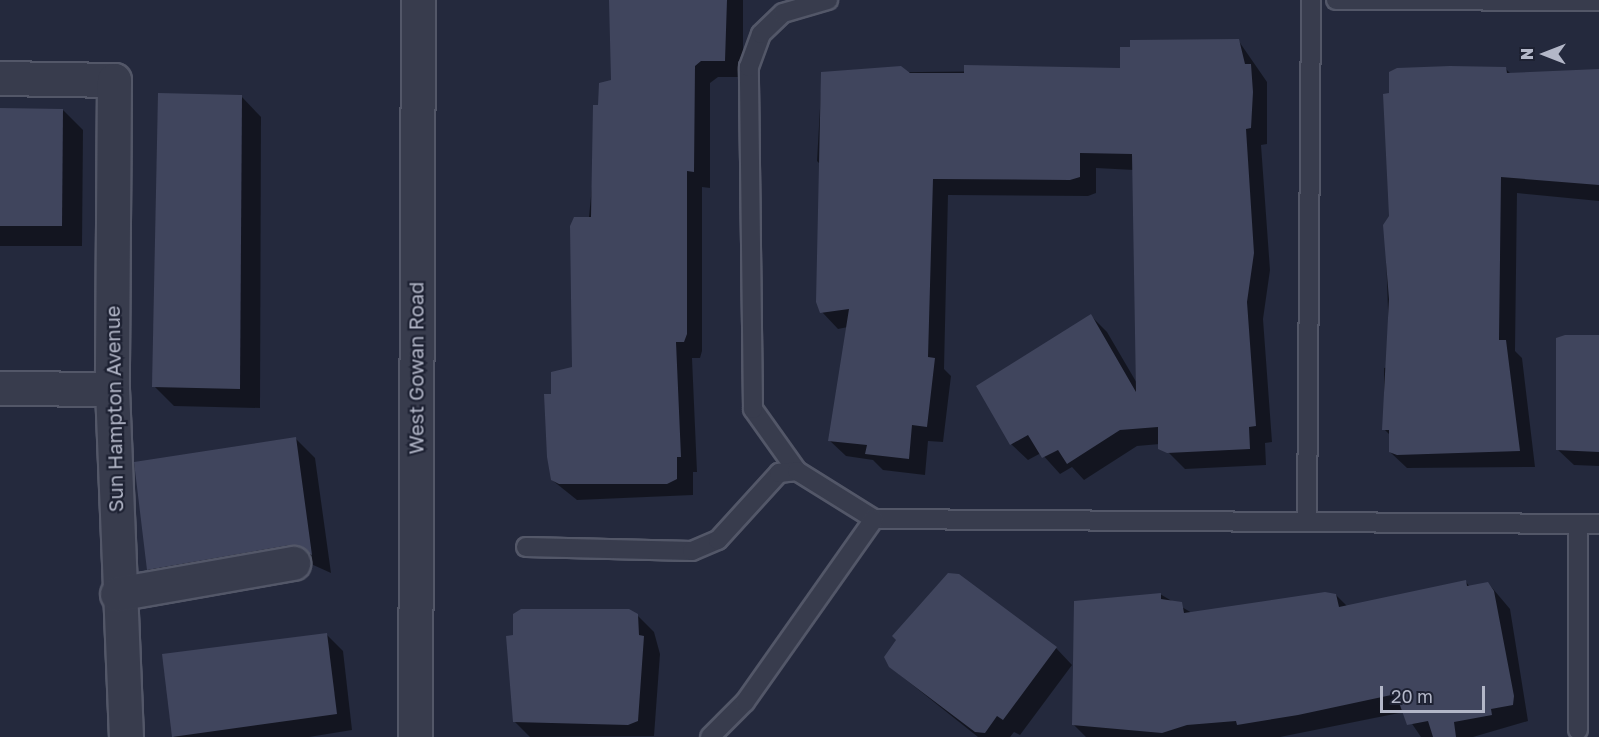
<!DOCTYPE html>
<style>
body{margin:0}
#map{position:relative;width:1599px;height:737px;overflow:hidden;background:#24293d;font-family:"Golos Text",sans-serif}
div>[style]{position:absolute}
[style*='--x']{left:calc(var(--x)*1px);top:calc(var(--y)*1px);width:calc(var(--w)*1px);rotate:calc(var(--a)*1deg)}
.shadow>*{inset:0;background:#0007}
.building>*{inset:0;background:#40455d}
.roads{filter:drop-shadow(2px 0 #535768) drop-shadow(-2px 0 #535768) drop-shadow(0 2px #535768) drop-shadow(0 -2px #535768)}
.service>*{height:18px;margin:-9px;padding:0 9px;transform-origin:9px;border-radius:9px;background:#383c4d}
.minor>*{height:33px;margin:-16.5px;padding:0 16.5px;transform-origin:16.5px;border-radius:16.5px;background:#383c4d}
.tertiary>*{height:33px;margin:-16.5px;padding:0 16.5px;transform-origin:16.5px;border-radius:16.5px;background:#383c4d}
span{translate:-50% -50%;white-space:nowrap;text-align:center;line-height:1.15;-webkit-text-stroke:4.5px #1d2132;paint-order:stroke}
.street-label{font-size:20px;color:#b3b7c8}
.north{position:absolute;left:1515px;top:24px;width:60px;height:60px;-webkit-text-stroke:4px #1d2132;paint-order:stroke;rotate:270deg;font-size:16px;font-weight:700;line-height:24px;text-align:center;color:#b3b7c8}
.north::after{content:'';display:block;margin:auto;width:21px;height:27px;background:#b3b7c8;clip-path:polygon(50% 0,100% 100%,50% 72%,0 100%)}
.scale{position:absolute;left:1380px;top:686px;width:105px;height:27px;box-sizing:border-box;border:3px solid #b3b7c8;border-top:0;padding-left:8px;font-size:18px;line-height:21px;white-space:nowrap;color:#b3b7c8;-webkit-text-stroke:4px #1d2132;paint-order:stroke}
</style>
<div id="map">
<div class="shadow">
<div style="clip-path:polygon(610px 0,743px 0,743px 77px,718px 77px,710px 83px,710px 188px,702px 187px,702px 351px,700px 358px,692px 358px,697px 472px,693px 472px,693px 495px,577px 500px,552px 480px,553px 395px,574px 368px,600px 106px,612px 81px)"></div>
<div style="clip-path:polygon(1238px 40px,1267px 82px,1267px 144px,1261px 145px,1270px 270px,1263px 319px,1272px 442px,1265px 443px,1266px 465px,1185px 469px,1160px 444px,1137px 446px,1084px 480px,1072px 467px,1060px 474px,1041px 453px,1028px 460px,1011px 444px,1091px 316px,1107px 332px,1138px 385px,1134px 170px,1096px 168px,1096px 193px,1088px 196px,948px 195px,944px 369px,951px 376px,943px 442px,928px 441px,925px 475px,883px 470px,873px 460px,846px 456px,829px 440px,848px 327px,838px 329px,822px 312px,822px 166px,817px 161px,822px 73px,1122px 70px)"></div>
<div style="clip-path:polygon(1506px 69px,1511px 74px,1599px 74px,1599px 201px,1517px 193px,1515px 351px,1522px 358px,1535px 467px,1407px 468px,1390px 452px,1390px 435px,1384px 429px,1384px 368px,1390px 367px,1385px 225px,1391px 216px,1384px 96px)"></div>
<div style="clip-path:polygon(241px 96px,261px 117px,260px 408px,174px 406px,154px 386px)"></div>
<div style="clip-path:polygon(0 109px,63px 110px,83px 130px,82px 246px,0 246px)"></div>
<div style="clip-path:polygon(1599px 340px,1599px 466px,1574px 465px,1557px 449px)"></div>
<div style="clip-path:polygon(295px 438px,315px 458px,331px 573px,311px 564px,168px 589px,148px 569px)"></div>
<div style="clip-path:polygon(1466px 582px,1470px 587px,1488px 583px,1510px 609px,1528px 721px,1473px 737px,1421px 737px,1404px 712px,1280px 737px,1086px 737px,1074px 725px,1160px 594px,1192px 613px,1336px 595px,1348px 607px)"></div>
<div style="clip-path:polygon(637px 615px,654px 632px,660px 654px,654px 736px,530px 737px,514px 721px,514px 637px)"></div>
<div style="clip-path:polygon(326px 634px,343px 651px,352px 730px,309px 737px,174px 737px,163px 655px)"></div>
<div style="clip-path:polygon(1056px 648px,1072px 665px,1020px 735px,1014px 732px,1010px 737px,978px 737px,890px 667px)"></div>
</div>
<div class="building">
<div style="clip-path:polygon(609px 0,727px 0,725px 61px,701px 61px,695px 66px,694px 172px,687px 171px,687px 334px,684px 342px,676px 342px,681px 457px,677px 457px,677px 479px,667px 484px,559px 484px,551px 480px,547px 457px,544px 394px,551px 394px,551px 372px,572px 367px,570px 226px,574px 217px,591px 217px,593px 105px,598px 105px,599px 83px,611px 80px)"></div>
<div style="clip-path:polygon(1239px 39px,1245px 64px,1251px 64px,1253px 92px,1251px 128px,1246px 129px,1254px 253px,1247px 302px,1256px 426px,1249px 427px,1250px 449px,1167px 453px,1158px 449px,1158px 427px,1120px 430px,1067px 464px,1058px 450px,1042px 458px,1028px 435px,1010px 445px,976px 386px,1091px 314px,1136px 392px,1132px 154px,1080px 153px,1080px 177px,1070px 180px,933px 179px,928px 357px,935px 358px,927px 427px,912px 425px,909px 459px,865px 454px,867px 445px,828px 441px,849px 309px,820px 313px,816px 302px,821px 72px,901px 66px,910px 73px,964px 73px,964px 65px,1120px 68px,1120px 47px,1130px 47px,1130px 40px)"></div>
<div style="clip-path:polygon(1450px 66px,1506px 67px,1507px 73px,1599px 69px,1599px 185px,1501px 177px,1499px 340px,1506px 340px,1520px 451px,1397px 455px,1389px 452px,1389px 430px,1382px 430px,1389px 299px,1383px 225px,1389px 216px,1383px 94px,1389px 93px,1389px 72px,1397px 68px)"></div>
<div style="clip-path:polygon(158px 93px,242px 95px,240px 389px,152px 387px)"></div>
<div style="clip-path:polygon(0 108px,63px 109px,62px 226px,0 226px)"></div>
<div style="clip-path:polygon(1565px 335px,1599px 335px,1599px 452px,1556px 450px,1556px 338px)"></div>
<div style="clip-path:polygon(296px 437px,312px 555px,290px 545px,147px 570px,134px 462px)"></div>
<div style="clip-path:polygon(948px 573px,959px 574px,1057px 647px,1003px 720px,997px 716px,985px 733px,975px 732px,889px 667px,884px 657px,896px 640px,892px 636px)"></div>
<div style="clip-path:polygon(1466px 580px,1467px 586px,1488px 582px,1494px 591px,1514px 696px,1513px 705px,1491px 709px,1492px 715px,1454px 722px,1456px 737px,1433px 737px,1428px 721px,1407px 725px,1396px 694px,1298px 715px,1237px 725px,1236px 721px,1187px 725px,1162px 733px,1072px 725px,1074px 601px,1161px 593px,1161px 599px,1182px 602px,1184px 613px,1325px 592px,1336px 594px,1339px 607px)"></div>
<div style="clip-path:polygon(521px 609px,629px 609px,638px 614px,639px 635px,644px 636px,638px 721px,628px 725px,513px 722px,506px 636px,513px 635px,513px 614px)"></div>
<div style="clip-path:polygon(327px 633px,337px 714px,172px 737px,162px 654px)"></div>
</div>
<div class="roads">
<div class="service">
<div style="--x:1336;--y:0;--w:263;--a:0.2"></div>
<div style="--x:797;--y:471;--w:76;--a:-125.4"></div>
<div style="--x:753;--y:409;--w:342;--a:-90.7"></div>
<div style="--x:749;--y:67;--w:35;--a:-70"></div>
<div style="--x:761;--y:34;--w:30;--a:-44"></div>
<div style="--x:783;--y:13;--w:47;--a:-16.1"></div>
<div style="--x:1307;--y:522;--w:522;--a:-89.56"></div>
<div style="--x:1578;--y:524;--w:206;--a:90"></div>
<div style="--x:526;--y:547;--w:166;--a:1.4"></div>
<div style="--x:692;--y:551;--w:28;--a:-23"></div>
<div style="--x:718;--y:540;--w:91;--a:-47.7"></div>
<div style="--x:779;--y:473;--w:18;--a:-6"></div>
<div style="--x:797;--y:471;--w:91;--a:31.9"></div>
<div style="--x:874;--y:519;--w:725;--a:0.4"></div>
<div style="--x:710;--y:737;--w:49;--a:-45"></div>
<div style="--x:745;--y:702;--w:224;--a:-54.8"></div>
</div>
<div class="minor">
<div style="--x:0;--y:78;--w:114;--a:1"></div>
<div style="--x:114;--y:80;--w:309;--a:90.4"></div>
<div style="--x:112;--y:389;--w:348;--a:87.7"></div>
<div style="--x:0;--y:388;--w:112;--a:0.5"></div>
<div style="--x:117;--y:594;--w:179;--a:-10"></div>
</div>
<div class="tertiary">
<div style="--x:415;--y:737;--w:737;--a:-89.77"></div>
</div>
</div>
<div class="street-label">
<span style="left:416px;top:368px;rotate:-90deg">West Gowan Road</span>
<span style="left:114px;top:409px;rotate:-91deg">Sun Hampton Avenue</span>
</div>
<div class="north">N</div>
<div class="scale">20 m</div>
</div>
